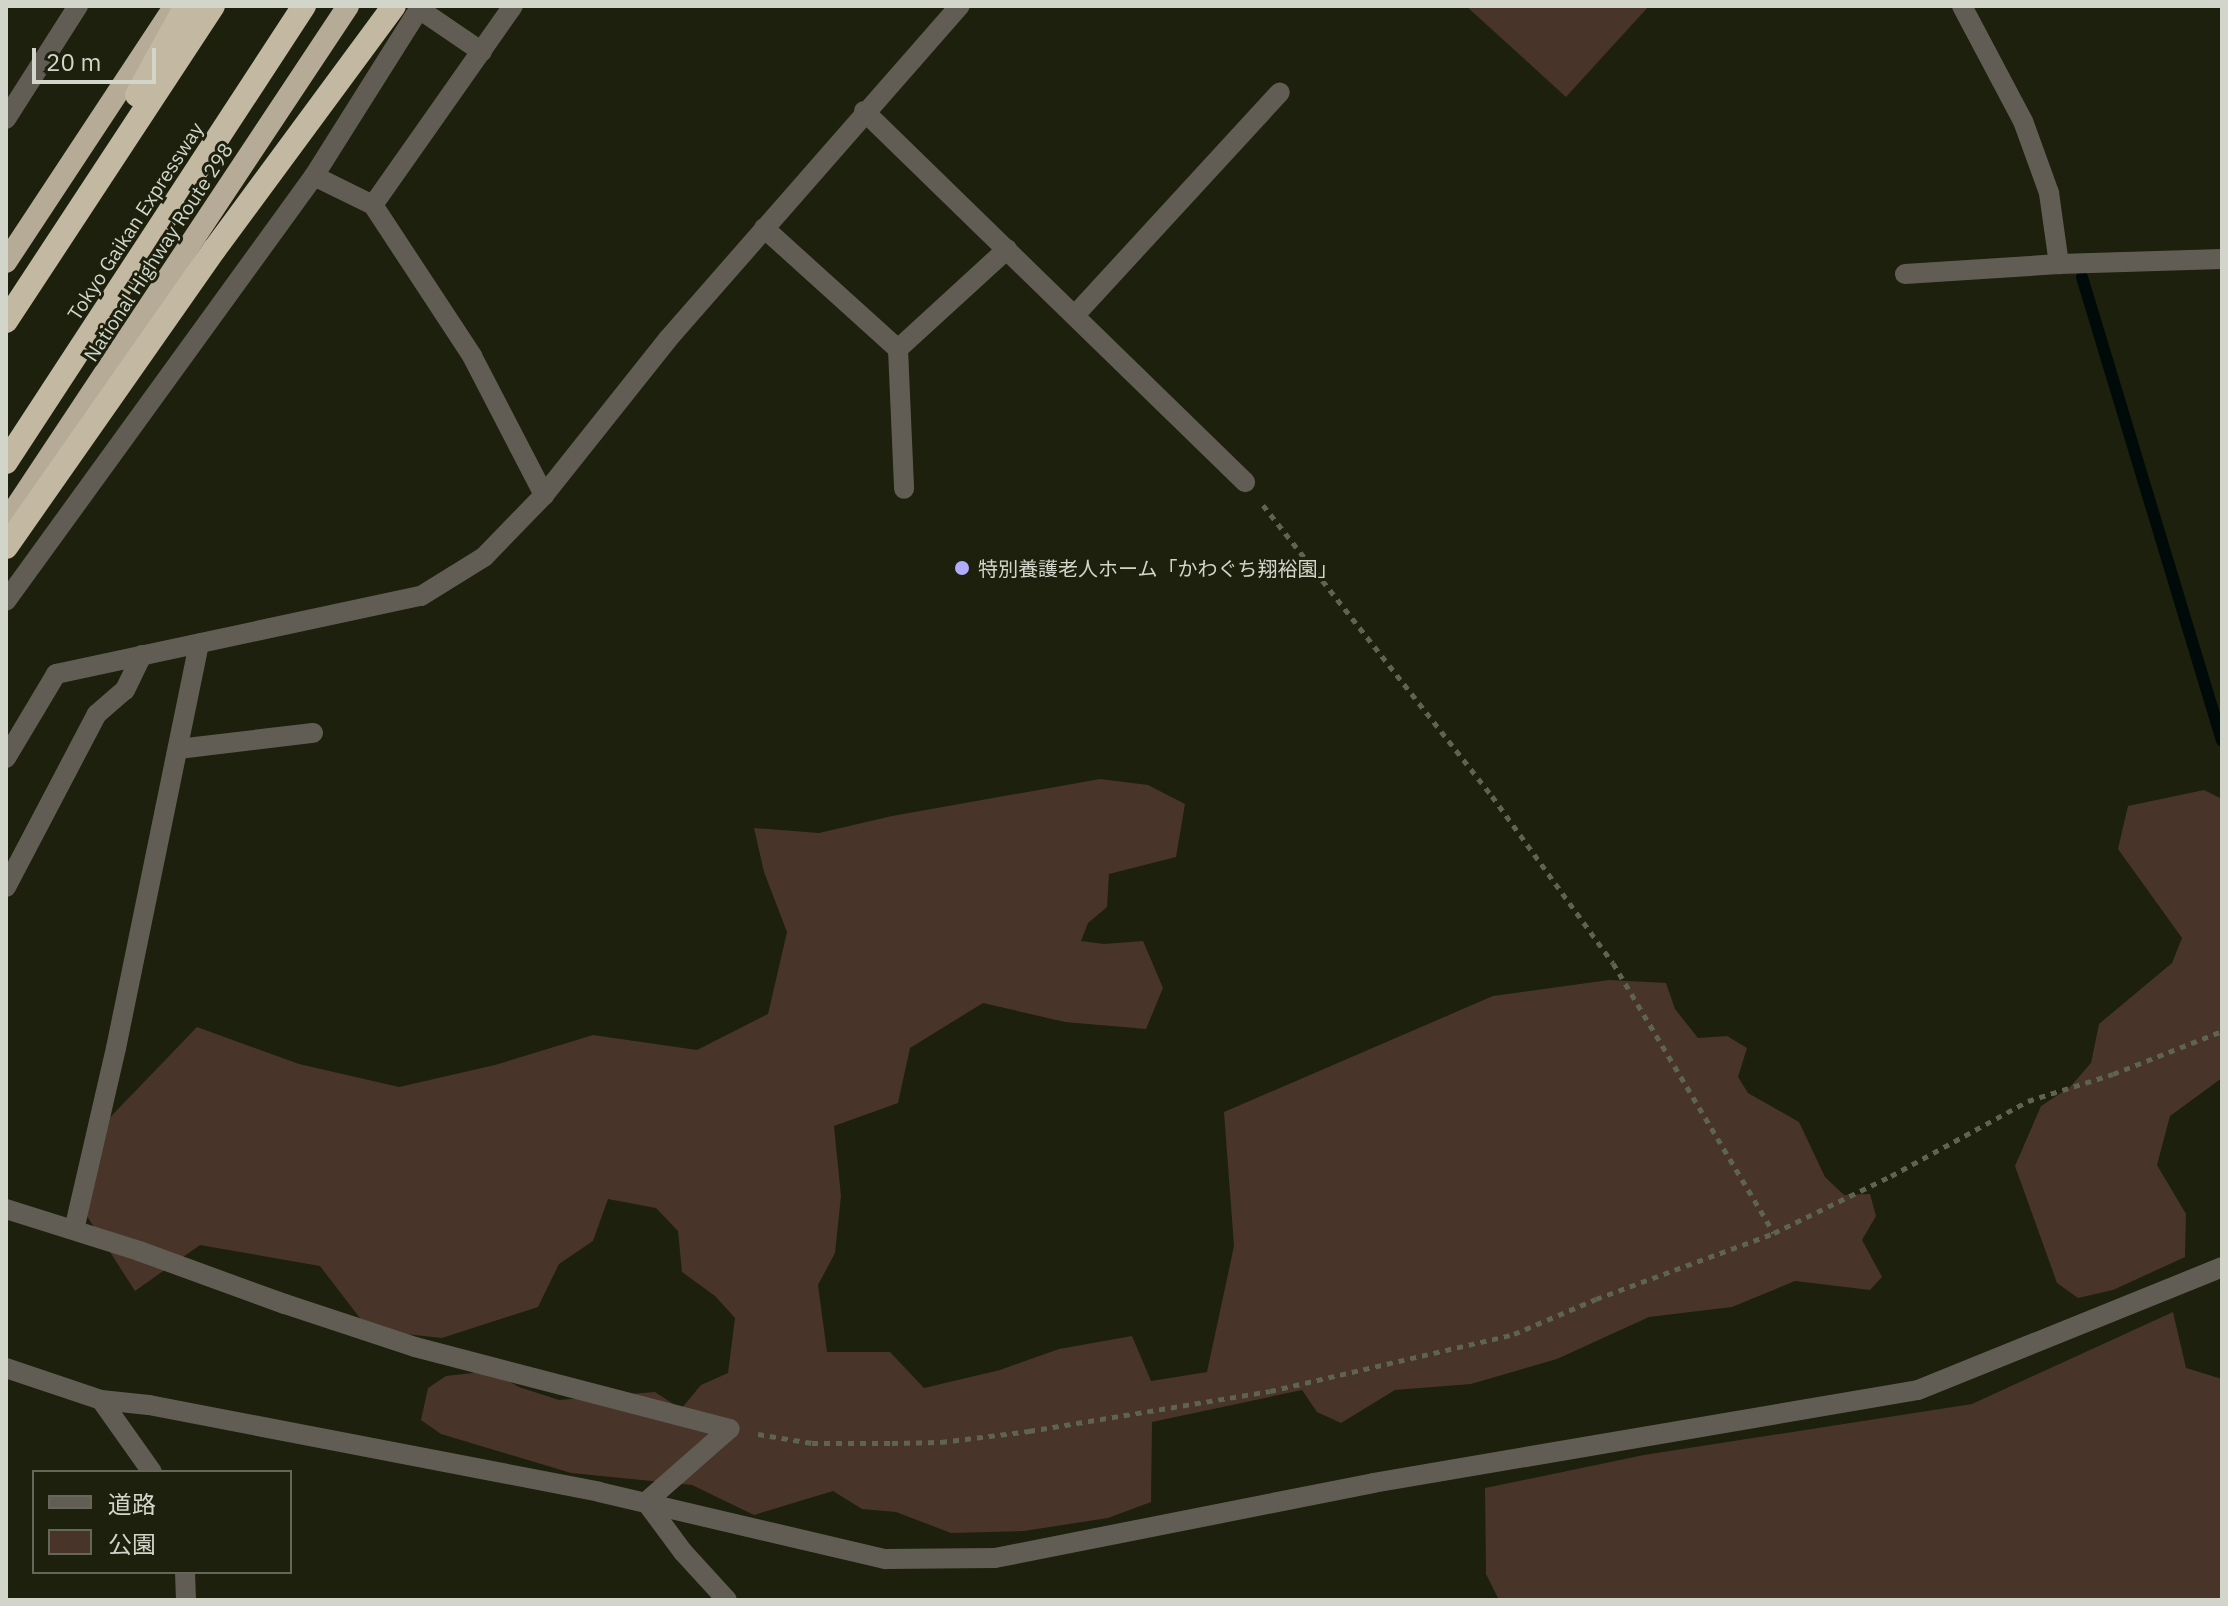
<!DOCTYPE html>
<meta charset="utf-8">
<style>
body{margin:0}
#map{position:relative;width:2228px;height:1606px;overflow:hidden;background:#1c200c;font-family:"IBM Plex Sans","Noto Sans JP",sans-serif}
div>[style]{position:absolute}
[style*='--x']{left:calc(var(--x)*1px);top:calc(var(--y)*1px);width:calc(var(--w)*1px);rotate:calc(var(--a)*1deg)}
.green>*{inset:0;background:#483428}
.stream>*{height:12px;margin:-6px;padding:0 6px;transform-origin:6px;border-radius:6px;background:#000a08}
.path>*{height:5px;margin-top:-2.5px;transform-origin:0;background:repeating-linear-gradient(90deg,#5f6352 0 6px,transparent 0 12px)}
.service>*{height:20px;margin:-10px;padding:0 10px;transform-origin:10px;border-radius:10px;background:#625d54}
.minor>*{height:20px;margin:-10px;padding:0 10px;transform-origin:10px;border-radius:10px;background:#625d54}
.trunk>*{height:22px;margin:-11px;padding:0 11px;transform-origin:11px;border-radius:11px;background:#b5ab96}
.motorway>*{height:24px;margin:-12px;padding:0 12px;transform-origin:12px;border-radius:12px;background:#c3b8a1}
.dots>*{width:22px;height:22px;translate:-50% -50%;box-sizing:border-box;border:4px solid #1c200c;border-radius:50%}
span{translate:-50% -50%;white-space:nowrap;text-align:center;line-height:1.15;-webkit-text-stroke:6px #1c200c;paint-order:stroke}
.street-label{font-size:20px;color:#d2d5c9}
.poi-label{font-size:20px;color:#d2d5c9}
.left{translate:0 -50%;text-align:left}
.frame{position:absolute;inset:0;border:8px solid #d2d5c9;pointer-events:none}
.legend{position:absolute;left:32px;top:1470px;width:260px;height:104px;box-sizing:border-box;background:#1c200c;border:2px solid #656858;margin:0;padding:10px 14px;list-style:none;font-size:24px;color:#d2d5c9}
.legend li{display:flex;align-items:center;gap:16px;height:40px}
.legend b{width:40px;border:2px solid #656858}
.scale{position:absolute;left:32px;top:48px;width:124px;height:36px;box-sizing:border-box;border:4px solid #d2d5c9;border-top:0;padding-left:10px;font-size:24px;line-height:28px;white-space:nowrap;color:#d2d5c9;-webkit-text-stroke:6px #1c200c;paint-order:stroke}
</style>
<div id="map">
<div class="green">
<div style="clip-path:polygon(1466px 6px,1649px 6px,1566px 97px)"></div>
<div style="clip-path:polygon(1100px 779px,1148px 785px,1185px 804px,1176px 857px,1109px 874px,1107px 907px,1088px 923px,1081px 941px,1104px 944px,1143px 941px,1163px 988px,1146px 1029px,1065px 1022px,983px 1003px,910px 1048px,898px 1103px,834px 1126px,841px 1196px,835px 1253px,818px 1285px,827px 1352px,890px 1352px,924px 1388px,1000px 1370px,1059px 1349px,1132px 1336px,1151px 1381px,1207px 1372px,1234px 1246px,1224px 1112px,1493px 996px,1609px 980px,1666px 983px,1675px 1009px,1698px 1038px,1727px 1036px,1747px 1048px,1738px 1077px,1748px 1093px,1799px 1122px,1825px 1177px,1844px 1195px,1870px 1194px,1876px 1216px,1862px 1240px,1882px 1277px,1870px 1290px,1795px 1281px,1732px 1307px,1649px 1317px,1557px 1359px,1471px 1384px,1395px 1390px,1341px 1423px,1317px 1412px,1302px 1390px,1152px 1422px,1151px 1502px,1108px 1518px,1024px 1531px,951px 1533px,896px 1512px,862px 1509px,833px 1491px,754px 1515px,692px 1485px,571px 1473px,441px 1434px,421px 1420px,428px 1388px,446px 1376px,491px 1371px,519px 1387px,559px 1400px,655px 1392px,681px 1409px,701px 1385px,728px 1373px,735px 1318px,715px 1296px,682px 1272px,678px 1231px,656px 1208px,608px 1199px,593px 1241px,559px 1264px,538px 1307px,442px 1338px,369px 1330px,320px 1266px,200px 1245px,135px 1291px,85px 1213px,95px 1133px,197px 1027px,299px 1064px,399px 1087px,495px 1065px,593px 1035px,697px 1050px,768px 1014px,787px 932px,764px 872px,754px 828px,819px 833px,892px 816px)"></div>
<div style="clip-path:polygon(2204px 790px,2222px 799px,2222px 1078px,2170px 1116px,2157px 1165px,2186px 1214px,2185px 1257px,2113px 1290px,2078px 1298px,2057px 1283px,2015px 1166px,2041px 1106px,2070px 1087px,2091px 1063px,2099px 1024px,2172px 963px,2182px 938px,2118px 849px,2128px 806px)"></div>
<div style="clip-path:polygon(2173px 1312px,2186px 1368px,2222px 1379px,2222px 1600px,1499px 1600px,1486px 1574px,1485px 1488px,1644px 1455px,1972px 1404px)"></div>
</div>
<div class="stream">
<div style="--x:2082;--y:277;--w:484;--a:73.2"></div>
</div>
<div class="path">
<div style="--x:1263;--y:505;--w:370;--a:51.8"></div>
<div style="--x:1492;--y:796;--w:206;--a:54.1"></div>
<div style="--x:1613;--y:963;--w:314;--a:59.2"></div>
<div style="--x:758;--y:1434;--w:55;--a:9.5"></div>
<div style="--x:812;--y:1443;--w:80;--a:0"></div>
<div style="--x:892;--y:1443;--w:49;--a:-1.2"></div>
<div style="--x:941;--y:1442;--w:89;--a:-7.1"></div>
<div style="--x:1029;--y:1431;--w:244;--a:-9.4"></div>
<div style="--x:1270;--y:1391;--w:251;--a:-13.1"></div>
<div style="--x:1514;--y:1334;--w:89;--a:-23.1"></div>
<div style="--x:1596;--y:1299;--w:190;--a:-20.3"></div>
<div style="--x:1774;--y:1233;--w:130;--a:-26"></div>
<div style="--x:1891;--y:1176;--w:156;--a:-28.7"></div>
<div style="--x:2028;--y:1101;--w:89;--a:-17.6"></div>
<div style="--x:2113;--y:1074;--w:117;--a:-21.5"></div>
</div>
<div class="service">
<div style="--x:864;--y:111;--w:532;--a:44.24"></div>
<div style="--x:373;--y:205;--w:181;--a:56.7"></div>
<div style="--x:472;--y:356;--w:157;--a:62.6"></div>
<div style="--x:764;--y:228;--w:181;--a:42.1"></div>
<div style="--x:898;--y:349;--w:140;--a:87.5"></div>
<div style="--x:1076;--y:314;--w:301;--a:-47.4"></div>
<div style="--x:898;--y:349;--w:148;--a:-42.5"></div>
<div style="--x:178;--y:749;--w:136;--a:-6.8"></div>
<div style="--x:6;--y:1209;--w:139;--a:17.5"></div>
<div style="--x:139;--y:1251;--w:155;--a:20"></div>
<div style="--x:285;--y:1304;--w:137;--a:18.3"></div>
<div style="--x:415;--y:1347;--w:325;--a:14.6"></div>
<div style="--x:74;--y:1230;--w:187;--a:-77"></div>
<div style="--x:116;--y:1048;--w:413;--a:-78.4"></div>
<div style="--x:646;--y:1502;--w:111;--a:-41.3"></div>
</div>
<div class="minor">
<div style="--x:1962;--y:6;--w:130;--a:62.1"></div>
<div style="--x:2023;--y:121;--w:77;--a:70.1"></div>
<div style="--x:2049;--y:193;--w:72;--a:82"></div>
<div style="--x:419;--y:9;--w:76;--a:34.3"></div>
<div style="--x:6;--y:119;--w:134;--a:-57.5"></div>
<div style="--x:314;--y:176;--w:66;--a:26.2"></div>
<div style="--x:373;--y:205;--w:243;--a:-54.9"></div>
<div style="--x:1905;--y:274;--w:154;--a:-3.7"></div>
<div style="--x:2059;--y:264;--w:163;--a:-1.8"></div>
<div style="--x:6;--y:601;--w:525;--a:-54.07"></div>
<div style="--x:314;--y:176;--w:201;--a:-57.8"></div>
<div style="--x:6;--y:758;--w:98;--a:-59.2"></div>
<div style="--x:56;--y:674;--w:373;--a:-12.1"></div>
<div style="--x:421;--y:596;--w:74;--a:-31.8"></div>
<div style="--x:484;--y:557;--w:86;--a:-45.9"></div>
<div style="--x:544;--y:495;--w:199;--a:-51.5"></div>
<div style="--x:668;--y:339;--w:443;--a:-48.8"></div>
<div style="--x:6;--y:887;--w:195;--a:-62.3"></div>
<div style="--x:97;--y:714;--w:37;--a:-41"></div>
<div style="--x:125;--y:690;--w:39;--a:-64"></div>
<div style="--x:6;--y:1368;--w:100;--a:18.6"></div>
<div style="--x:101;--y:1400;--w:48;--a:5.9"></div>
<div style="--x:149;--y:1405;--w:458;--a:10.9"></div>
<div style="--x:599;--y:1492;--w:294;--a:13.2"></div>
<div style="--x:885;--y:1559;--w:110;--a:-0.5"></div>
<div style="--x:995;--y:1558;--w:385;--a:-11.2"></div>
<div style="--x:1373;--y:1483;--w:553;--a:-9.68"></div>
<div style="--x:1918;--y:1390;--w:328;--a:-22"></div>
<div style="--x:101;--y:1400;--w:88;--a:54.7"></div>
<div style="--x:646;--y:1502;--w:62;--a:53.5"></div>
<div style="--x:683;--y:1552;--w:65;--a:47.5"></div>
<div style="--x:185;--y:1572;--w:28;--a:88"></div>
</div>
<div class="trunk">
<div style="--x:6;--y:262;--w:307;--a:-56.6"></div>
<div style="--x:6;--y:522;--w:619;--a:-56.46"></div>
</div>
<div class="motorway">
<div style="--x:137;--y:95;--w:102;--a:-61.2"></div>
<div style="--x:6;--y:321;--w:377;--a:-56.7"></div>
<div style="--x:6;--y:462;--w:545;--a:-56.84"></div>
<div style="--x:6;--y:547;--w:363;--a:-55"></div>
<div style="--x:214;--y:250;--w:303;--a:-53.6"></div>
</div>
<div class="dots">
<div style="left:962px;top:568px;background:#b1adfa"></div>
</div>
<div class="street-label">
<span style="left:135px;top:221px;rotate:-57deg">Tokyo Gaikan Expressway</span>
<span style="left:158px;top:252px;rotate:-57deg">National Highway Route 298</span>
</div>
<div class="poi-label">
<span class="left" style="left:978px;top:568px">特別養護老人ホーム「かわぐち翔裕園」</span>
</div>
<div class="frame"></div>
<ul class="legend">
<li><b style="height:10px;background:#625d54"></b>道路</li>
<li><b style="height:22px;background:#483428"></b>公園</li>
</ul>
<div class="scale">20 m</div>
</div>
